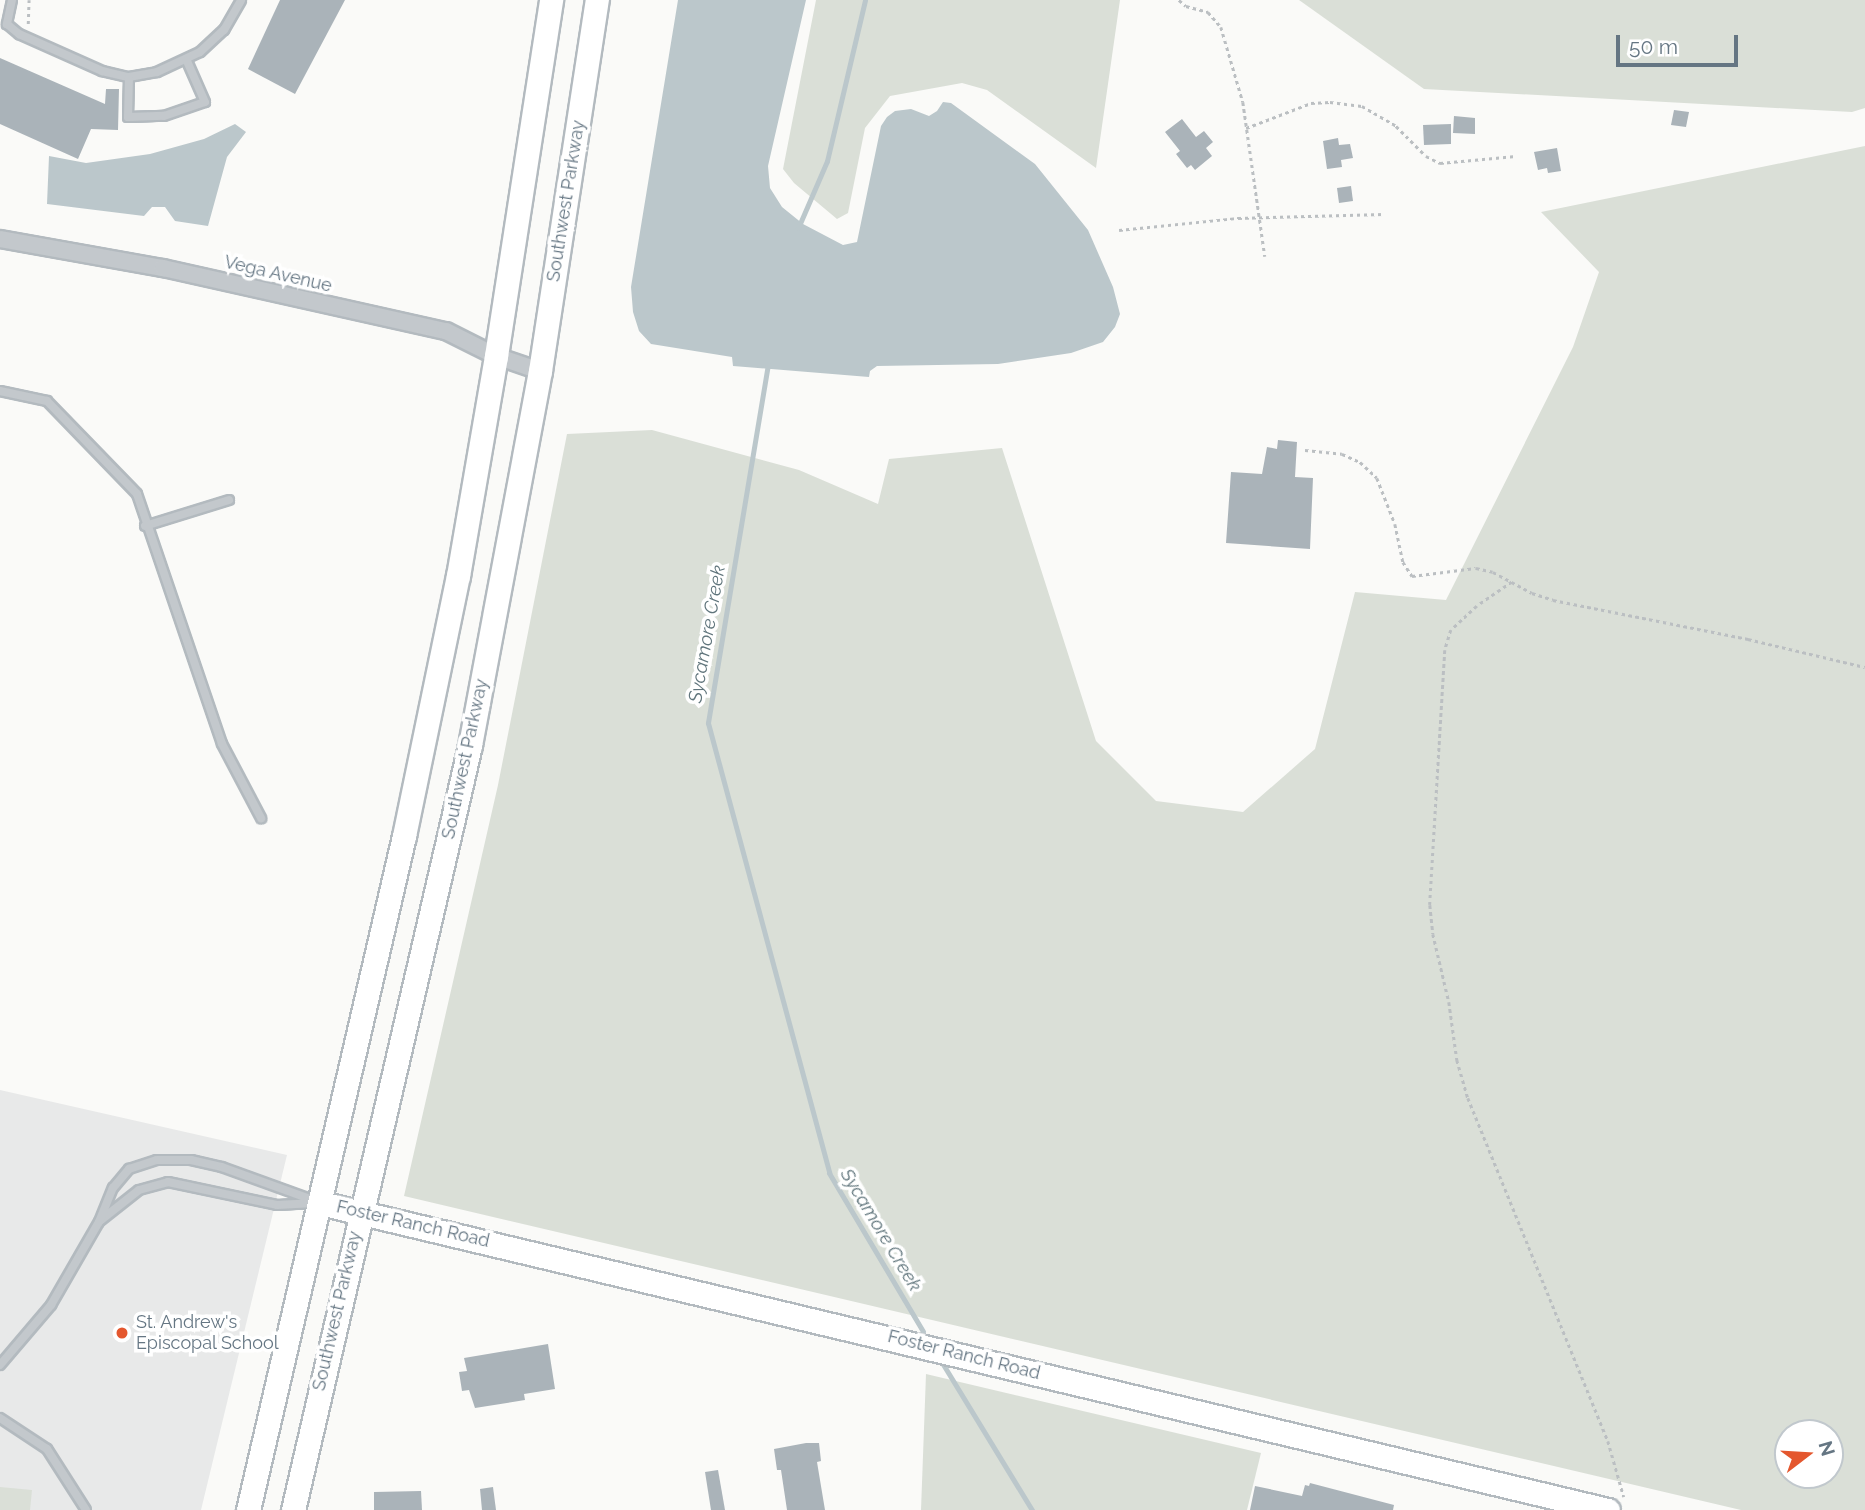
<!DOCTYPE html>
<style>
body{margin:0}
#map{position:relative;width:1865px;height:1510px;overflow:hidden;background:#fafaf8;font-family:Raleway,sans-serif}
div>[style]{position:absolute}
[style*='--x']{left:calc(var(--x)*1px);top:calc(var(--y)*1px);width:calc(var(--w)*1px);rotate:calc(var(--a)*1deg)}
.built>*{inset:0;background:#e8e9e9}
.green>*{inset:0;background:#dadfd7}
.water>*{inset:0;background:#bbc7cb}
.stream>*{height:5px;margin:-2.5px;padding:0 2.5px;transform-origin:2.5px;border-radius:2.5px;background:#bbc7cb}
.building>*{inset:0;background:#aab3b9}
.path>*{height:2.5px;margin-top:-1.25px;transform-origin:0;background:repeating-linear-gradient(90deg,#bbbfc2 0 3.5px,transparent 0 7px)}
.roads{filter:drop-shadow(2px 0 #b3babf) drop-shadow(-2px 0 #b3babf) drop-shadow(0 2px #b3babf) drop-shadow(0 -2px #b3babf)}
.lane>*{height:8px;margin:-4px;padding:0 4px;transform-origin:4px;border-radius:4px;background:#c3c8cc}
.street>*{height:16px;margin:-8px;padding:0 8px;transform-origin:8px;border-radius:8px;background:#c3c8cc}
.secondary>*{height:23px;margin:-11.5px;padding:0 11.5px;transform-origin:11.5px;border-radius:11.5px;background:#fff}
.dots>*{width:19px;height:19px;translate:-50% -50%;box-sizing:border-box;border:4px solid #fff;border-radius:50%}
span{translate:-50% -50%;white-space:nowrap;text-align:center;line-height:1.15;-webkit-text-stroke:7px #fff;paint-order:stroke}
.street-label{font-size:18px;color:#657683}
.poi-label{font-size:18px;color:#657683}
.left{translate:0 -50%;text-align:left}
.water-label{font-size:19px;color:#60757c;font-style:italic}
.north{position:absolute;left:1774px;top:1419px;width:70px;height:70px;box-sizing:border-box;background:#fff;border:2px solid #c1c8cd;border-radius:50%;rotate:73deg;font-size:19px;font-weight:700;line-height:28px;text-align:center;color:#657683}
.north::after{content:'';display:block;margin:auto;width:24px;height:32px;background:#e4572e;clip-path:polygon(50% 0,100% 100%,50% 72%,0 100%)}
.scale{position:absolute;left:1616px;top:35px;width:122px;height:32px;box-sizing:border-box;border:4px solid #657683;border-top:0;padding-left:9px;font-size:21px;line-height:24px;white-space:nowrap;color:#657683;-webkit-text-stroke:5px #fff;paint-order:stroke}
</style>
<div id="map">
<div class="built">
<div style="clip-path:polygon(0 1090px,287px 1155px,201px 1510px,0 1510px)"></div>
</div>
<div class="green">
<div style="clip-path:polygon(816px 0,1120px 0,1096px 168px,987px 90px,962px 83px,890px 96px,865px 128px,848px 213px,837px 219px,794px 183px,783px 169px)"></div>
<div style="clip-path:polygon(1299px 0,1865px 0,1865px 108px,1852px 112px,1424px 89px)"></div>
<div style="clip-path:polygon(evenodd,1865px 146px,1865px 1510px,1741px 1510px,404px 1196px,498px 785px,567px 434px,652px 430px,799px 470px,878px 504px,889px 459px,1002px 448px,1096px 741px,1156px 801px,1243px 812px,1315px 749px,1355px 592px,1446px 600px,1573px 347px,1599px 272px,1541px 212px,1865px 146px,1788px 1433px,1830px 1433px,1830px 1475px,1788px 1475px,1788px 1433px)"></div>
<div style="clip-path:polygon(926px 1374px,1261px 1453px,1247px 1510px,921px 1510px)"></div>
<div style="clip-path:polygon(0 1487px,32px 1490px,30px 1510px,0 1510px)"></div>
</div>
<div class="water">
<div style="clip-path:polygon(678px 0,806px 0,768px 166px,770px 188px,782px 207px,803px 224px,843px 245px,857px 242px,881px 126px,887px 117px,895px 111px,911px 109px,929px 116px,937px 111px,943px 102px,951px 103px,1035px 164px,1088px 230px,1113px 287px,1120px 314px,1115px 327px,1103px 342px,1071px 353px,998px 364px,877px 366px,870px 371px,869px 377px,733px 366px,732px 357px,651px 344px,639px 331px,633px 312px,631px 287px)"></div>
<div style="clip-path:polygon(235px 124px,246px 132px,227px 157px,208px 226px,175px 221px,165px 207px,152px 207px,144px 216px,47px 204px,49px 156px,86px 163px,150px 154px,204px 139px)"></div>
</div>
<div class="stream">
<div style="--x:798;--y:228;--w:73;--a:-66.6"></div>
<div style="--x:827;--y:161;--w:165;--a:-76.7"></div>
<div style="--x:768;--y:364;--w:364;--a:99.5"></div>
<div style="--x:708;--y:723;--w:466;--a:74.9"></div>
<div style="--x:829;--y:1173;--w:184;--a:59.3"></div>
<div style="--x:941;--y:1361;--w:175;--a:58.6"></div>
</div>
<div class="building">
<div style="clip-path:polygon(280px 0,345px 0,295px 94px,248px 69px)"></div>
<div style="clip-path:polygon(0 58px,105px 104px,106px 89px,119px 89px,118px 130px,91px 129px,78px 159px,0 124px)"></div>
<div style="clip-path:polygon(1674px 110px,1689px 112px,1686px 127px,1671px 125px)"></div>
<div style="clip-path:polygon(1454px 116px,1475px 118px,1475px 134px,1453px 133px)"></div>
<div style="clip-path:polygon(1182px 119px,1196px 137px,1204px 131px,1213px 142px,1206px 148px,1212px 156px,1195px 170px,1191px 165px,1187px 168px,1176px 154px,1180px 151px,1165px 132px)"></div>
<div style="clip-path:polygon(1451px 124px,1451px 144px,1424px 145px,1423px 125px)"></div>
<div style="clip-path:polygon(1338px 138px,1339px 145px,1350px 144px,1353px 158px,1341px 160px,1342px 167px,1327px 169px,1323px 141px)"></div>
<div style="clip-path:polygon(1557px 148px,1561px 171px,1548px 173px,1547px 168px,1538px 170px,1534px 152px)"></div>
<div style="clip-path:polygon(1351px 186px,1353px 201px,1339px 203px,1337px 188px)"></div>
<div style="clip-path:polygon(1278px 440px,1297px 442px,1295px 477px,1313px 478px,1310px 549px,1226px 543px,1231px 472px,1262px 474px,1267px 447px,1277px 449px)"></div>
<div style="clip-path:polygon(548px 1344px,555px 1389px,524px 1394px,525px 1400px,475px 1408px,469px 1390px,462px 1391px,459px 1372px,467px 1371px,464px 1358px)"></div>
<div style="clip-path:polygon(806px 1443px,819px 1443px,821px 1461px,817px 1462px,825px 1510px,787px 1510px,781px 1470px,777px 1470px,774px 1449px)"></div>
<div style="clip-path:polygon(718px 1470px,725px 1510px,711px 1510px,705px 1472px)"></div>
<div style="clip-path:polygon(1310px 1483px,1394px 1505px,1393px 1510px,1250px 1510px,1255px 1486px,1302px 1496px,1305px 1485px,1309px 1486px)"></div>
<div style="clip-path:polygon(493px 1487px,496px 1510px,482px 1510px,480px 1489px)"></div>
<div style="clip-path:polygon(421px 1491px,422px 1510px,374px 1510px,374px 1492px)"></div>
</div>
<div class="path">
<div style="--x:1179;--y:0;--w:9;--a:41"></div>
<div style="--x:1186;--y:6;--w:23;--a:15"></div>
<div style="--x:1208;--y:12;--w:20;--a:49"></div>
<div style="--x:1221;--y:27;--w:78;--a:73.7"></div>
<div style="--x:1243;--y:102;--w:156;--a:81.9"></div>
<div style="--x:28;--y:24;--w:24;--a:-88"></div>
<div style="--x:1246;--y:128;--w:70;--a:-21"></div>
<div style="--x:1311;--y:103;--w:19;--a:-3"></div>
<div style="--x:1330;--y:102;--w:32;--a:7"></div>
<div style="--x:1362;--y:106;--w:39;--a:30"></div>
<div style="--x:1396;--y:126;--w:42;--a:45"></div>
<div style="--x:1426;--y:156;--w:16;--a:27"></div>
<div style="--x:1440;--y:163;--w:76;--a:-5.3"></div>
<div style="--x:1119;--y:230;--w:120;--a:-5.8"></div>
<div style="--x:1238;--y:218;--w:146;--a:-1.6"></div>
<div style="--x:1305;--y:450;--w:37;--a:6"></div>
<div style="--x:1342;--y:454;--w:20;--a:24"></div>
<div style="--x:1360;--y:462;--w:23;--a:43"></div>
<div style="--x:1377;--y:478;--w:49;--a:68.6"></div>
<div style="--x:1395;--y:524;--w:39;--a:78"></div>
<div style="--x:1403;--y:562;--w:17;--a:57"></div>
<div style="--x:1412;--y:576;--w:64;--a:-7.1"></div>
<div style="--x:1476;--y:568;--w:17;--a:13"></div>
<div style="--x:1493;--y:572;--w:44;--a:28.3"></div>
<div style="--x:1532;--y:593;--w:22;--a:18"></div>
<div style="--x:1553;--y:600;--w:199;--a:11.3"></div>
<div style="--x:1748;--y:639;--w:120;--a:13.5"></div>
<div style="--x:1512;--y:582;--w:42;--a:145.6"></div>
<div style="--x:1477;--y:606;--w:35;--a:137"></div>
<div style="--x:1451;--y:630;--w:21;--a:107"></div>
<div style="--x:1445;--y:650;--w:255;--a:93.4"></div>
<div style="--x:1430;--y:905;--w:29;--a:84"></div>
<div style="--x:1433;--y:934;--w:70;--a:76.8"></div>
<div style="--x:1449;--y:1002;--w:59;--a:82.1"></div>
<div style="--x:1457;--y:1060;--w:40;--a:74"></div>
<div style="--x:1468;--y:1098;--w:370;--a:67.8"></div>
<div style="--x:1608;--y:1441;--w:58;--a:74.1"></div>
</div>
<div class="roads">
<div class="lane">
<div style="--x:12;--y:0;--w:25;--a:102"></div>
<div style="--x:7;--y:24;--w:16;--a:40"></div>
<div style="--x:19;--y:34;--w:91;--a:24"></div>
<div style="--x:102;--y:71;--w:28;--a:13"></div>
<div style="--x:129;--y:77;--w:28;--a:-10"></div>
<div style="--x:157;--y:72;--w:47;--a:-24.9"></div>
<div style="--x:200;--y:52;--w:33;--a:-43"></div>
<div style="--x:224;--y:30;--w:34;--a:-60"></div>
<div style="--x:129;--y:77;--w:40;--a:91.4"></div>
<div style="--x:128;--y:117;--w:36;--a:-2"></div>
<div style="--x:164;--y:116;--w:43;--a:-18.9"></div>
<div style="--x:205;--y:102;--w:45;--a:-113.7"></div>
<div style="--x:0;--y:391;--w:48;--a:12"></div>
<div style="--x:47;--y:401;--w:129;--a:45.9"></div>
<div style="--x:137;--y:494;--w:264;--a:71.2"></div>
<div style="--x:222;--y:744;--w:84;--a:62.2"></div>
<div style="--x:145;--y:526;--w:88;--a:-17.2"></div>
<div style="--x:101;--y:1220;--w:48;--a:-38.3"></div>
<div style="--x:139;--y:1190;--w:30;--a:-15"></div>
<div style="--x:168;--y:1182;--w:111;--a:11.9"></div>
<div style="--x:277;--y:1205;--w:38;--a:-3"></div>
<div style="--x:0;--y:1365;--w:79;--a:-49.6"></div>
<div style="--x:51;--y:1305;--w:96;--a:-60"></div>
<div style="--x:99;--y:1222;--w:37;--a:-68"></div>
<div style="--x:113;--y:1188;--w:25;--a:-50"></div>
<div style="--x:129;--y:1169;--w:29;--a:-18"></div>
<div style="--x:157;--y:1160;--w:34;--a:0"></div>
<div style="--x:191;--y:1160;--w:32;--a:13"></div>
<div style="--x:222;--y:1167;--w:100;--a:19.9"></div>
<div style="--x:0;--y:1418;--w:56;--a:33.4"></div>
<div style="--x:47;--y:1449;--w:72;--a:57.4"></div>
</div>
<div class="street">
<div style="--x:0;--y:239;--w:166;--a:10.1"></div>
<div style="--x:163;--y:268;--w:290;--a:12.6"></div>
<div style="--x:446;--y:331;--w:56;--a:26.6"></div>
<div style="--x:496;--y:356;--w:46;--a:18.8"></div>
</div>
<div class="secondary">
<div style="--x:320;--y:1203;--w:1324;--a:13.41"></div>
<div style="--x:248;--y:1510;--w:692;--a:-76.97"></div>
<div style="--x:404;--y:836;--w:266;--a:-78.3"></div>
<div style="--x:458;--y:576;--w:223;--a:-80.2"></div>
<div style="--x:496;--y:356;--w:360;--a:-81.2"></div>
<div style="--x:293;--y:1510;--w:785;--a:-76.97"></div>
<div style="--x:470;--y:745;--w:380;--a:-79.4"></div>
<div style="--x:540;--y:371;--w:375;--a:-81.3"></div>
</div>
</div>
<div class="dots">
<div style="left:122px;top:1333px;background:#e4572e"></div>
</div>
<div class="street-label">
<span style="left:566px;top:201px;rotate:-81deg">Southwest Parkway</span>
<span style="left:278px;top:274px;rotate:13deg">Vega Avenue</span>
<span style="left:465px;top:759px;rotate:-78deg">Southwest Parkway</span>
<span style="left:413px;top:1224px;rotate:13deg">Foster Ranch Road</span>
<span style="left:337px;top:1311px;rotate:-77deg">Southwest Parkway</span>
<span style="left:964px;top:1355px;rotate:14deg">Foster Ranch Road</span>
</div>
<div class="poi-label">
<span class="left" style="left:136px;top:1333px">St. Andrew's<br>Episcopal School</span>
</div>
<div class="water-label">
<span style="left:707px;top:634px;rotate:-80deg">Sycamore Creek</span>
<span style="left:881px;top:1230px;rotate:59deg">Sycamore Creek</span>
</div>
<div class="north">N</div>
<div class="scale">50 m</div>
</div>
